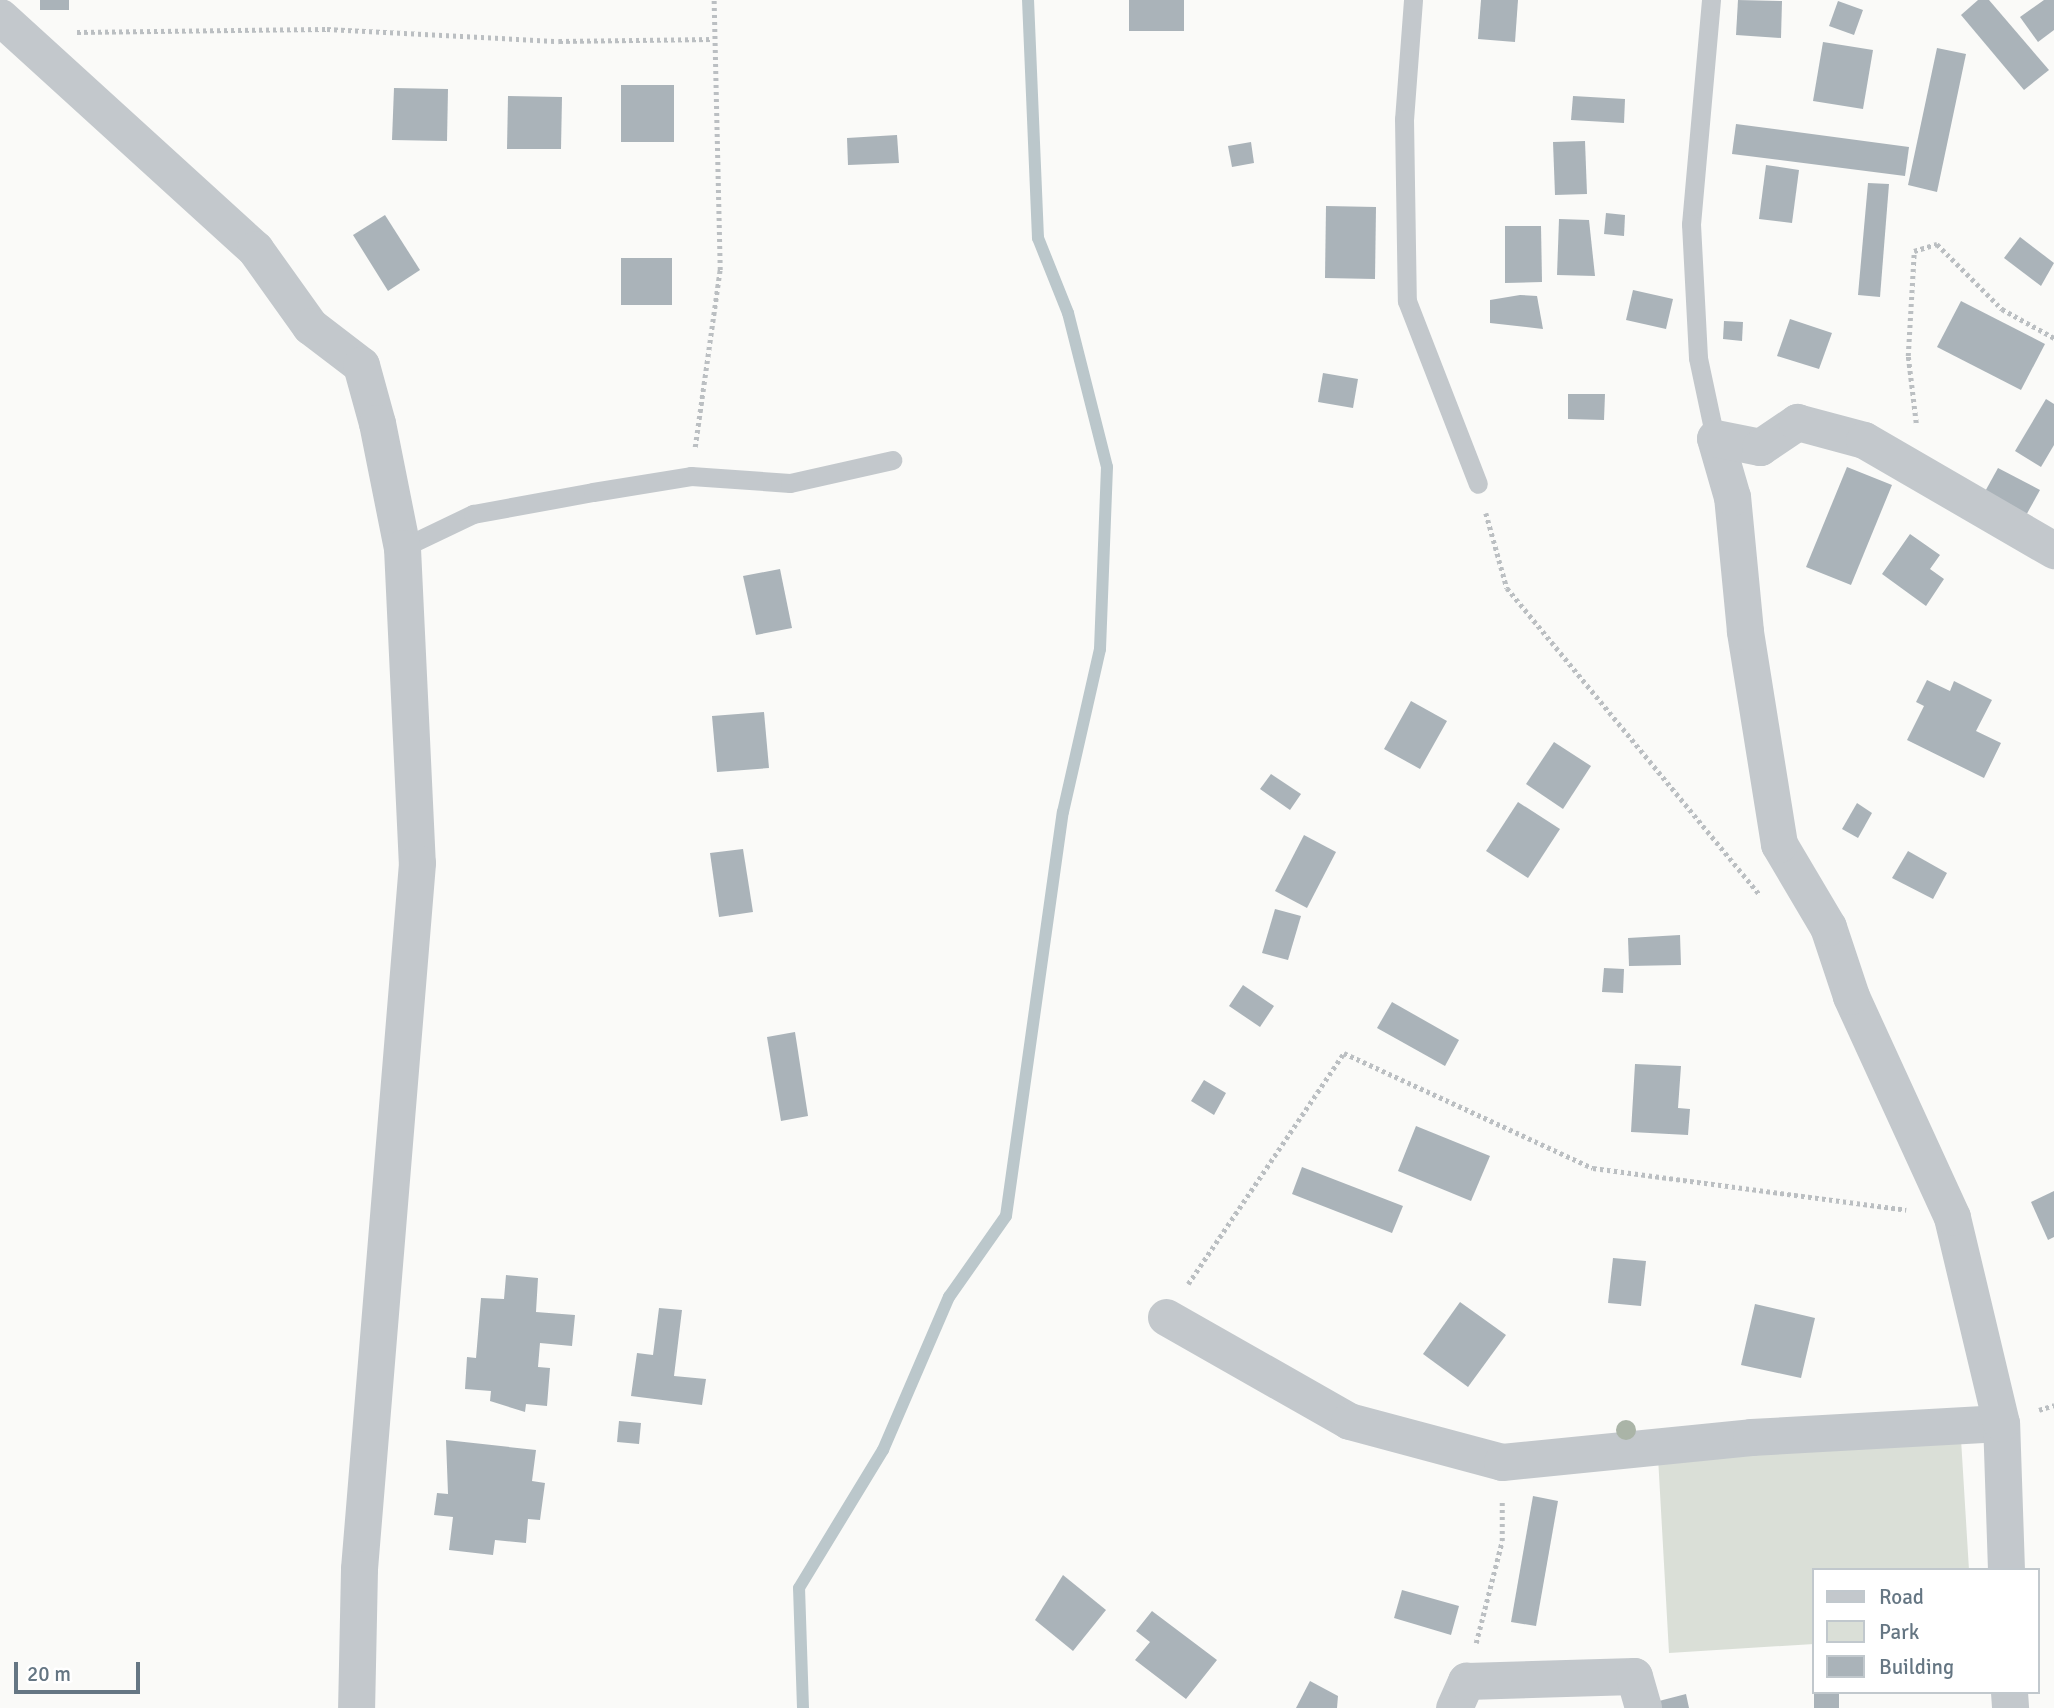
<!DOCTYPE html>
<style>
body{margin:0}
#map{position:relative;width:2054px;height:1708px;overflow:hidden;background:#fafaf8;font-family:Signika,sans-serif}
div>[style]{position:absolute}
[style*='--x']{left:calc(var(--x)*1px);top:calc(var(--y)*1px);width:calc(var(--w)*1px);rotate:calc(var(--a)*1deg)}
.green>*{inset:0;background:#dadfd7}
.stream>*{height:12px;margin:-6px;padding:0 6px;transform-origin:6px;border-radius:6px;background:#bbc7cb}
.building>*{inset:0;background:#aab3b9}
.path>*{height:4.5px;margin-top:-2.25px;transform-origin:0;background:repeating-linear-gradient(90deg,#bbbfc2 0 3.5px,transparent 0 7px)}
.lane>*{height:19px;margin:-9.5px;padding:0 9.5px;transform-origin:9.5px;border-radius:9.5px;background:#c3c8cc}
.street>*{height:37px;margin:-18.5px;padding:0 18.5px;transform-origin:18.5px;border-radius:18.5px;background:#c3c8cc}
.trees>*{width:20px;height:20px;margin:-10px;border-radius:50%;background:#aab4a7}
span{translate:-50% -50%;white-space:nowrap;text-align:center;line-height:1.15;-webkit-text-stroke:7px #fff;paint-order:stroke}
.legend{position:absolute;left:1812px;top:1568px;width:228px;height:126px;box-sizing:border-box;background:#fff;border:2px solid #c1c8cd;margin:0;padding:9px 12px;list-style:none;font-size:21px;color:#657683}
.legend li{display:flex;align-items:center;gap:14px;height:35px}
.legend b{width:35px;border:2px solid #c1c8cd}
.scale{position:absolute;left:14px;top:1662px;width:126px;height:32px;box-sizing:border-box;border:4px solid #657683;border-top:0;padding-left:9px;font-size:21px;line-height:24px;white-space:nowrap;color:#657683;-webkit-text-stroke:5px #fff;paint-order:stroke}
</style>
<div id="map">
<div class="green">
<div style="clip-path:polygon(1961px 1439px,1969px 1570px,1814px 1570px,1814px 1644px,1669px 1653px,1658px 1457px)"></div>
</div>
<div class="stream">
<div style="--x:803;--y:1708;--w:120;--a:-91.9"></div>
<div style="--x:799;--y:1588;--w:162;--a:-58.7"></div>
<div style="--x:883;--y:1450;--w:167;--a:-66.7"></div>
<div style="--x:949;--y:1297;--w:99;--a:-54.9"></div>
<div style="--x:1006;--y:1216;--w:408;--a:-82"></div>
<div style="--x:1063;--y:812;--w:167;--a:-77.2"></div>
<div style="--x:1100;--y:649;--w:182;--a:-87.8"></div>
<div style="--x:1107;--y:467;--w:159;--a:-104.2"></div>
<div style="--x:1068;--y:313;--w:81;--a:-111.8"></div>
<div style="--x:1038;--y:238;--w:238;--a:-92.4"></div>
</div>
<div class="building">
<div style="clip-path:polygon(40px 0,69px 0,69px 10px,40px 10px)"></div>
<div style="clip-path:polygon(1129px 0,1184px 0,1184px 31px,1129px 31px)"></div>
<div style="clip-path:polygon(1481px 0,1518px 0,1515px 42px,1478px 39px)"></div>
<div style="clip-path:polygon(1738px 0,1782px 1px,1781px 38px,1736px 35px)"></div>
<div style="clip-path:polygon(1978px 0,1989px 0,2049px 70px,2024px 90px,1961px 15px)"></div>
<div style="clip-path:polygon(2044px 0,2054px 0,2054px 30px,2038px 42px,2020px 17px)"></div>
<div style="clip-path:polygon(1838px 1px,1863px 10px,1854px 35px,1829px 26px)"></div>
<div style="clip-path:polygon(1823px 42px,1873px 50px,1863px 109px,1813px 101px)"></div>
<div style="clip-path:polygon(1937px 48px,1966px 54px,1937px 192px,1908px 185px)"></div>
<div style="clip-path:polygon(621px 85px,674px 85px,674px 142px,621px 142px)"></div>
<div style="clip-path:polygon(394px 88px,448px 89px,447px 141px,392px 140px)"></div>
<div style="clip-path:polygon(508px 96px,562px 97px,561px 149px,507px 149px)"></div>
<div style="clip-path:polygon(1573px 96px,1625px 99px,1624px 123px,1571px 120px)"></div>
<div style="clip-path:polygon(1736px 124px,1909px 147px,1905px 176px,1732px 154px)"></div>
<div style="clip-path:polygon(897px 135px,899px 163px,848px 165px,847px 138px)"></div>
<div style="clip-path:polygon(1585px 141px,1587px 194px,1555px 195px,1553px 142px)"></div>
<div style="clip-path:polygon(1251px 142px,1254px 163px,1232px 167px,1228px 146px)"></div>
<div style="clip-path:polygon(1766px 165px,1799px 170px,1792px 223px,1759px 219px)"></div>
<div style="clip-path:polygon(1868px 183px,1889px 184px,1880px 297px,1858px 295px)"></div>
<div style="clip-path:polygon(1326px 206px,1376px 207px,1375px 279px,1325px 278px)"></div>
<div style="clip-path:polygon(1606px 213px,1625px 215px,1624px 236px,1604px 234px)"></div>
<div style="clip-path:polygon(385px 215px,420px 270px,388px 291px,353px 235px)"></div>
<div style="clip-path:polygon(1559px 219px,1589px 220px,1595px 276px,1557px 275px)"></div>
<div style="clip-path:polygon(1505px 226px,1541px 226px,1542px 282px,1505px 283px)"></div>
<div style="clip-path:polygon(2020px 237px,2054px 263px,2041px 286px,2004px 258px)"></div>
<div style="clip-path:polygon(621px 258px,672px 258px,672px 305px,621px 305px)"></div>
<div style="clip-path:polygon(1633px 290px,1673px 299px,1666px 329px,1626px 320px)"></div>
<div style="clip-path:polygon(1520px 295px,1537px 296px,1543px 329px,1490px 323px,1490px 300px)"></div>
<div style="clip-path:polygon(1961px 301px,2045px 344px,2021px 390px,1937px 347px)"></div>
<div style="clip-path:polygon(1790px 319px,1832px 333px,1819px 369px,1777px 356px)"></div>
<div style="clip-path:polygon(1724px 321px,1743px 322px,1742px 341px,1723px 339px)"></div>
<div style="clip-path:polygon(1323px 373px,1358px 379px,1353px 408px,1318px 402px)"></div>
<div style="clip-path:polygon(1568px 394px,1605px 394px,1604px 420px,1568px 419px)"></div>
<div style="clip-path:polygon(2046px 399px,2054px 404px,2054px 445px,2041px 467px,2015px 451px)"></div>
<div style="clip-path:polygon(1847px 467px,1892px 485px,1851px 585px,1806px 567px)"></div>
<div style="clip-path:polygon(1998px 468px,2040px 490px,2024px 519px,1982px 497px)"></div>
<div style="clip-path:polygon(1910px 534px,1940px 555px,1930px 569px,1944px 579px,1926px 606px,1882px 574px)"></div>
<div style="clip-path:polygon(780px 569px,792px 628px,756px 635px,743px 576px)"></div>
<div style="clip-path:polygon(1927px 680px,1950px 691px,1954px 681px,1992px 700px,1976px 731px,2001px 743px,1984px 778px,1907px 740px,1924px 706px,1916px 702px)"></div>
<div style="clip-path:polygon(1411px 701px,1447px 721px,1420px 769px,1384px 749px)"></div>
<div style="clip-path:polygon(764px 712px,769px 768px,717px 772px,712px 716px)"></div>
<div style="clip-path:polygon(1554px 742px,1591px 766px,1563px 809px,1526px 784px)"></div>
<div style="clip-path:polygon(1271px 774px,1301px 794px,1290px 810px,1260px 789px)"></div>
<div style="clip-path:polygon(1518px 802px,1560px 829px,1528px 878px,1486px 851px)"></div>
<div style="clip-path:polygon(1857px 803px,1872px 813px,1858px 838px,1842px 829px)"></div>
<div style="clip-path:polygon(1304px 835px,1336px 852px,1307px 908px,1275px 891px)"></div>
<div style="clip-path:polygon(743px 849px,753px 912px,719px 917px,710px 853px)"></div>
<div style="clip-path:polygon(1908px 851px,1947px 873px,1933px 899px,1892px 878px)"></div>
<div style="clip-path:polygon(1275px 909px,1301px 916px,1288px 960px,1262px 953px)"></div>
<div style="clip-path:polygon(1680px 935px,1681px 965px,1629px 966px,1628px 938px)"></div>
<div style="clip-path:polygon(1604px 968px,1624px 969px,1623px 993px,1602px 992px)"></div>
<div style="clip-path:polygon(1243px 985px,1274px 1006px,1260px 1027px,1229px 1006px)"></div>
<div style="clip-path:polygon(1392px 1002px,1459px 1040px,1445px 1066px,1377px 1028px)"></div>
<div style="clip-path:polygon(795px 1032px,808px 1116px,781px 1121px,767px 1037px)"></div>
<div style="clip-path:polygon(1635px 1064px,1681px 1066px,1678px 1108px,1690px 1109px,1688px 1135px,1631px 1132px)"></div>
<div style="clip-path:polygon(1204px 1080px,1226px 1093px,1214px 1115px,1191px 1101px)"></div>
<div style="clip-path:polygon(1416px 1126px,1490px 1156px,1471px 1201px,1398px 1171px)"></div>
<div style="clip-path:polygon(1302px 1167px,1403px 1206px,1392px 1233px,1292px 1194px)"></div>
<div style="clip-path:polygon(2054px 1191px,2054px 1237px,2048px 1240px,2031px 1202px)"></div>
<div style="clip-path:polygon(1613px 1258px,1646px 1261px,1641px 1306px,1608px 1303px)"></div>
<div style="clip-path:polygon(506px 1275px,538px 1278px,536px 1312px,575px 1315px,572px 1346px,540px 1343px,538px 1367px,550px 1368px,547px 1406px,526px 1404px,525px 1412px,490px 1401px,491px 1391px,465px 1389px,467px 1357px,476px 1358px,481px 1298px,504px 1299px)"></div>
<div style="clip-path:polygon(1460px 1302px,1506px 1335px,1468px 1387px,1423px 1354px)"></div>
<div style="clip-path:polygon(1755px 1304px,1815px 1318px,1801px 1378px,1741px 1365px)"></div>
<div style="clip-path:polygon(659px 1308px,682px 1310px,674px 1376px,706px 1379px,702px 1405px,631px 1396px,637px 1353px,653px 1355px)"></div>
<div style="clip-path:polygon(619px 1421px,641px 1423px,639px 1444px,617px 1442px)"></div>
<div style="clip-path:polygon(446px 1440px,536px 1450px,532px 1481px,545px 1483px,540px 1520px,528px 1519px,526px 1543px,495px 1540px,493px 1555px,449px 1550px,453px 1517px,434px 1515px,437px 1493px,448px 1494px)"></div>
<div style="clip-path:polygon(1533px 1496px,1558px 1501px,1536px 1626px,1511px 1622px)"></div>
<div style="clip-path:polygon(1063px 1575px,1106px 1610px,1073px 1651px,1035px 1620px)"></div>
<div style="clip-path:polygon(1402px 1590px,1459px 1606px,1451px 1635px,1394px 1618px)"></div>
<div style="clip-path:polygon(1152px 1611px,1217px 1660px,1186px 1699px,1135px 1660px,1150px 1642px,1136px 1631px)"></div>
<div style="clip-path:polygon(1310px 1681px,1338px 1696px,1337px 1708px,1296px 1708px)"></div>
<div style="clip-path:polygon(1814px 1692px,1839px 1693px,1839px 1708px,1814px 1708px)"></div>
<div style="clip-path:polygon(1686px 1694px,1689px 1708px,1661px 1708px,1659px 1701px)"></div>
</div>
<div class="path">
<div style="--x:77;--y:32;--w:250;--a:-0.7"></div>
<div style="--x:327;--y:29;--w:232;--a:3"></div>
<div style="--x:559;--y:41;--w:154;--a:-0.7"></div>
<div style="--x:1916;--y:423;--w:67;--a:-96.8"></div>
<div style="--x:1908;--y:356;--w:105;--a:-86.7"></div>
<div style="--x:1914;--y:251;--w:24;--a:-17"></div>
<div style="--x:1937;--y:244;--w:92;--a:45"></div>
<div style="--x:2002;--y:309;--w:60;--a:29.1"></div>
<div style="--x:695;--y:447;--w:179;--a:-82"></div>
<div style="--x:720;--y:270;--w:270;--a:-91.3"></div>
<div style="--x:1486;--y:513;--w:78;--a:74.4"></div>
<div style="--x:1507;--y:588;--w:396;--a:50.5"></div>
<div style="--x:1188;--y:1284;--w:279;--a:-56"></div>
<div style="--x:1344;--y:1053;--w:274;--a:24.8"></div>
<div style="--x:1593;--y:1168;--w:316;--a:7.6"></div>
<div style="--x:2039;--y:1410;--w:16;--a:-18"></div>
<div style="--x:1476;--y:1643;--w:105;--a:-75.7"></div>
<div style="--x:1502;--y:1541;--w:40;--a:-90"></div>
</div>
<div class="lane">
<div style="--x:1413;--y:0;--w:119;--a:94.3"></div>
<div style="--x:1404;--y:119;--w:182;--a:89.1"></div>
<div style="--x:1407;--y:301;--w:196;--a:68.8"></div>
<div style="--x:1711;--y:0;--w:225;--a:95.1"></div>
<div style="--x:1691;--y:224;--w:134;--a:87"></div>
<div style="--x:1698;--y:358;--w:82;--a:78"></div>
<div style="--x:402;--y:548;--w:79;--a:-25.6"></div>
<div style="--x:473;--y:514;--w:122;--a:-10.4"></div>
<div style="--x:593;--y:492;--w:99;--a:-9.3"></div>
<div style="--x:691;--y:476;--w:99;--a:4"></div>
<div style="--x:790;--y:483;--w:105;--a:-12.7"></div>
</div>
<div class="street">
<div style="--x:0;--y:17;--w:345;--a:42.3"></div>
<div style="--x:255;--y:249;--w:95;--a:54.5"></div>
<div style="--x:310;--y:326;--w:64;--a:37.4"></div>
<div style="--x:361;--y:365;--w:60;--a:74.6"></div>
<div style="--x:377;--y:423;--w:127;--a:78.7"></div>
<div style="--x:402;--y:548;--w:315;--a:87.3"></div>
<div style="--x:417;--y:863;--w:708;--a:94.7"></div>
<div style="--x:359;--y:1569;--w:139;--a:91.2"></div>
<div style="--x:1166;--y:1317;--w:210;--a:29.6"></div>
<div style="--x:1349;--y:1421;--w:158;--a:15"></div>
<div style="--x:1502;--y:1462;--w:250;--a:-5.7"></div>
<div style="--x:1751;--y:1437;--w:250;--a:-3.2"></div>
<div style="--x:2006;--y:1570;--w:147;--a:-91.9"></div>
<div style="--x:2001;--y:1423;--w:212;--a:-103.4"></div>
<div style="--x:1952;--y:1217;--w:243;--a:-114.6"></div>
<div style="--x:1851;--y:996;--w:73;--a:-108.4"></div>
<div style="--x:1828;--y:927;--w:96;--a:-120.6"></div>
<div style="--x:1779;--y:844;--w:216;--a:-99.1"></div>
<div style="--x:1745;--y:631;--w:135;--a:-95.5"></div>
<div style="--x:1732;--y:497;--w:61;--a:-106.1"></div>
<div style="--x:1715;--y:438;--w:46;--a:11.3"></div>
<div style="--x:1760;--y:447;--w:45;--a:-34"></div>
<div style="--x:1797;--y:422;--w:69;--a:15"></div>
<div style="--x:1864;--y:440;--w:220;--a:30.1"></div>
<div style="--x:2009;--y:1692;--w:16;--a:86"></div>
<div style="--x:1454;--y:1708;--w:30;--a:-66"></div>
<div style="--x:1466;--y:1681;--w:168;--a:-1.7"></div>
<div style="--x:1634;--y:1676;--w:33;--a:74"></div>
</div>
<div class="trees">
<div style="left:1626px;top:1430px"></div>
</div>
<ul class="legend">
<li><b style="height:9px;background:#c3c8cc"></b>Road</li>
<li><b style="height:19px;background:#dadfd7"></b>Park</li>
<li><b style="height:19px;background:#aab3b9"></b>Building</li>
</ul>
<div class="scale">20 m</div>
</div>
